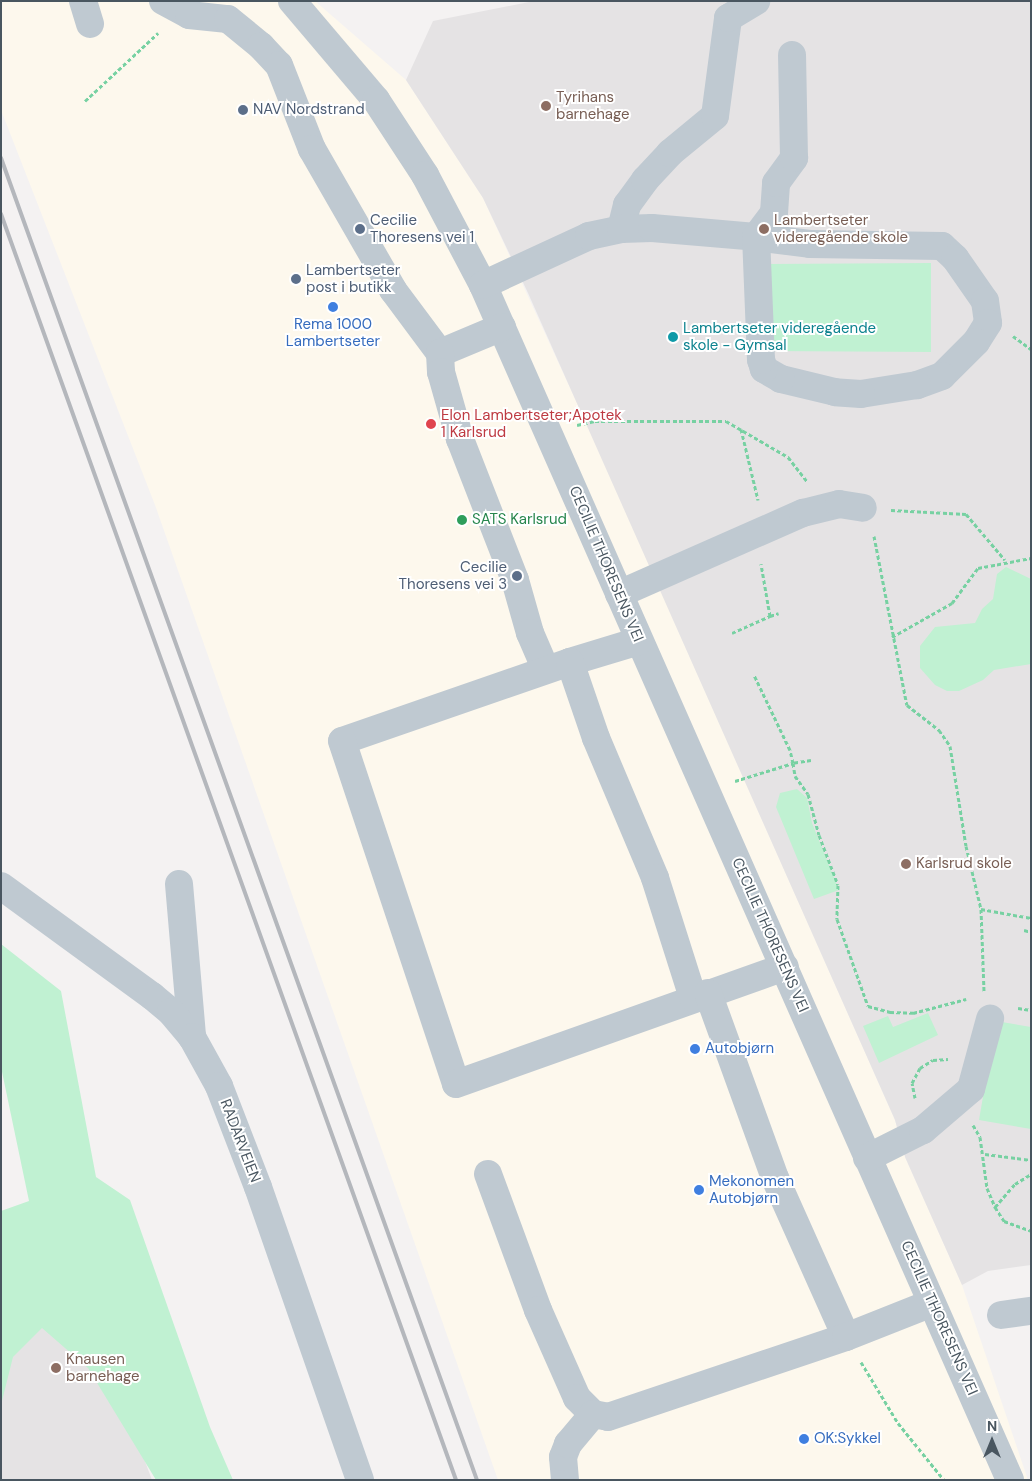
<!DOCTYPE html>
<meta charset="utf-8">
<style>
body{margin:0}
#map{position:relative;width:1032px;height:1481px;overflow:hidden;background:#f4f2f2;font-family:"DM Sans",sans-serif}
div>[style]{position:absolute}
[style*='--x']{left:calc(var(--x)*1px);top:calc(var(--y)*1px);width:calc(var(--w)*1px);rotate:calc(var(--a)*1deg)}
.commercial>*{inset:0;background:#fdf8ed}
.education>*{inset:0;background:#e5e3e4}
.green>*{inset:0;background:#c0f1d2}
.path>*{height:3px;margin-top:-1.5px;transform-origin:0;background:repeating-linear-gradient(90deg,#77d1a2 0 4px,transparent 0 6.5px)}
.minor>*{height:28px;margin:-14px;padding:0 14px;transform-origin:14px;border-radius:14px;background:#bfc9d1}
.rail>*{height:4px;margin:-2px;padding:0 2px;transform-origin:2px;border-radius:2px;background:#b4b7bc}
.dots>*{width:14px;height:14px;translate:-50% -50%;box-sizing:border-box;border:2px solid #fff;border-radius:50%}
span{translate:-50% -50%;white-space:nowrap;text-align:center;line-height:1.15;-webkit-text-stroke:4px #fff;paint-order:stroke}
.education-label{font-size:15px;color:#785e54}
.left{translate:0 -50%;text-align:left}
.service-label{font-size:15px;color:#4e5e75}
.right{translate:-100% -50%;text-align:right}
.shop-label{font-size:15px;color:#366cbe}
.culture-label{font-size:15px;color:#0d838f}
.health-label{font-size:15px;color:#be3a42}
.leisure-label{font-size:15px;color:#27864d}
.street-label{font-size:15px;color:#495660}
.frame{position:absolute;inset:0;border:2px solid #495660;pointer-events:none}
.north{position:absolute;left:967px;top:1416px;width:50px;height:50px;-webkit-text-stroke:4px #fff;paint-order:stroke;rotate:0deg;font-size:14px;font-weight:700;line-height:20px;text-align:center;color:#495660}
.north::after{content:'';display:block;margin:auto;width:18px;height:22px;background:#495660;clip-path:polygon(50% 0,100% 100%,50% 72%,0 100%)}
</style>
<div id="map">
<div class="commercial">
<div style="clip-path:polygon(1px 1px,315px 1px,406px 80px,483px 198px,592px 436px,895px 1120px,905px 1157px,962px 1285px,1028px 1480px,498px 1480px,155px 505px,1px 110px)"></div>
</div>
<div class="education">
<div style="clip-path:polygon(534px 1px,1031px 1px,1031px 1265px,988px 1271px,962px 1285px,905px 1157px,895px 1120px,528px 293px,483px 198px,406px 80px,433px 21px)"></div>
<div style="clip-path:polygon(60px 1235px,152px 1480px,1px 1480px,1px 1256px)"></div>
</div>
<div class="green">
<div style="clip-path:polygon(931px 263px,931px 352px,767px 351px,767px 264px)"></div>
<div style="clip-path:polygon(1006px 567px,1031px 579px,1031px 664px,994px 670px,983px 680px,959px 691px,947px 691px,935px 685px,920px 668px,920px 646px,935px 627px,975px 623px,982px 609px,993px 599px,997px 574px)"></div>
<div style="clip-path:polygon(797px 789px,807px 798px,812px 823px,839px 890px,814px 899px,776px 807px,780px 793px)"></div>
<div style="clip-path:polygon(1px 944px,61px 991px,96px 1177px,130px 1200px,210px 1427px,233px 1480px,156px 1480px,88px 1368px,42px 1328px,13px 1357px,1px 1405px,1px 1211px,29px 1201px,1px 1067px)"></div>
<div style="clip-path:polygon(928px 1013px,938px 1035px,879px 1063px,863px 1026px,888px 1016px,893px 1027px)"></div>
<div style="clip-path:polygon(996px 1021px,1031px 1027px,1031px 1129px,979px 1120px)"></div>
</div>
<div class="path">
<div style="--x:85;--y:101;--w:100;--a:-43"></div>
<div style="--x:1013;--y:336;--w:22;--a:36"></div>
<div style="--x:577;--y:425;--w:18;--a:-13"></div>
<div style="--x:595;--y:421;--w:131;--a:0"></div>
<div style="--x:726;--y:421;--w:72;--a:30.1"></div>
<div style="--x:788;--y:457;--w:31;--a:52"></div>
<div style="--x:741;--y:429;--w:73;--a:76.5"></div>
<div style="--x:891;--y:510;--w:75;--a:3.1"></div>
<div style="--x:966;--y:514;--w:60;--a:49.7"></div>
<div style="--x:874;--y:536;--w:172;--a:79"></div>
<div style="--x:907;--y:705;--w:41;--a:38"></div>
<div style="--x:939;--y:730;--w:19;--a:55"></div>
<div style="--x:950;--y:746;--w:101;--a:80.9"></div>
<div style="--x:966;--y:846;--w:65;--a:76.6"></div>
<div style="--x:981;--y:909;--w:51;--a:10.2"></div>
<div style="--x:770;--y:616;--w:9;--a:-18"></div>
<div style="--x:732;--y:633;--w:42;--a:-24.1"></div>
<div style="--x:770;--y:616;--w:53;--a:-99.8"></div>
<div style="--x:892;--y:637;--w:69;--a:-29.5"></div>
<div style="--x:952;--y:603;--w:44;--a:-53.4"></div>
<div style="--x:978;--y:568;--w:54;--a:-10.7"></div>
<div style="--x:811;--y:760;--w:18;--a:171"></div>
<div style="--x:793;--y:763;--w:13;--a:81"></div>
<div style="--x:795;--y:776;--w:22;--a:54"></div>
<div style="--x:808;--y:794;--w:42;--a:75"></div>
<div style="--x:819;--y:835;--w:53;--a:69.2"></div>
<div style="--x:838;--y:885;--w:34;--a:92"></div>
<div style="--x:837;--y:919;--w:92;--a:70.4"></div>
<div style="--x:868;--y:1006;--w:23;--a:15"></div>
<div style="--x:890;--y:1012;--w:23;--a:2"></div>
<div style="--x:913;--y:1013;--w:55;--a:-14.8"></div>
<div style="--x:735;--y:781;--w:61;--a:-17.2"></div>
<div style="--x:793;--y:763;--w:13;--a:-103"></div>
<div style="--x:790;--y:750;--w:83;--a:-115.6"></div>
<div style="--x:981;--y:909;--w:82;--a:87.9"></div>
<div style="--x:1024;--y:930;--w:7;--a:16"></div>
<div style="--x:1018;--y:1008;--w:13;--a:9"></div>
<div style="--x:915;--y:1098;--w:15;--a:-101"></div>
<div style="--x:912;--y:1083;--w:17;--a:-62"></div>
<div style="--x:920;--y:1068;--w:15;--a:-32"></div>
<div style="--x:933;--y:1060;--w:15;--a:-4"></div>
<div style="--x:973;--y:1125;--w:14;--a:60"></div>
<div style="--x:980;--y:1137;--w:51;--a:82.2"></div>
<div style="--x:987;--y:1188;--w:21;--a:67"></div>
<div style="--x:995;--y:1207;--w:17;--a:57"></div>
<div style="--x:1004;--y:1221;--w:29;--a:20"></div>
<div style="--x:985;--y:1154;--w:46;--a:7.4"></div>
<div style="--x:995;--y:1207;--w:30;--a:-49"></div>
<div style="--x:1015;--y:1184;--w:19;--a:-32"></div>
<div style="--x:861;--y:1362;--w:71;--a:58.8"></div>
<div style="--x:898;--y:1423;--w:73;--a:51.1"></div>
</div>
<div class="minor">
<div style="--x:83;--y:1;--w:24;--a:73"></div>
<div style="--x:163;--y:1;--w:30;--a:28"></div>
<div style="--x:189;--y:15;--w:39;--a:6"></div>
<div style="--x:228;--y:19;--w:43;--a:39.3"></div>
<div style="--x:261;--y:46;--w:26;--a:47"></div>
<div style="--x:279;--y:65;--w:90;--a:68.6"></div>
<div style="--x:312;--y:149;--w:163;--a:60.1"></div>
<div style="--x:393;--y:290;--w:79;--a:53.3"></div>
<div style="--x:292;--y:1;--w:130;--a:49.7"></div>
<div style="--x:376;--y:100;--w:90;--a:56.8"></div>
<div style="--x:425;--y:175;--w:124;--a:62.2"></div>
<div style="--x:483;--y:285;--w:1306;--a:66.2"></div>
<div style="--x:621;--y:229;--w:25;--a:-76"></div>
<div style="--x:627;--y:205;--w:31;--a:-54"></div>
<div style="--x:645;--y:180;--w:37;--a:-47"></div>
<div style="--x:670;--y:153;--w:58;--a:-39.4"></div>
<div style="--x:715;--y:116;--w:99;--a:-82.4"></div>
<div style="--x:728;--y:18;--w:33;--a:-31"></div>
<div style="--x:756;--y:237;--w:30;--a:-53"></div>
<div style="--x:774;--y:213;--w:30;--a:-86"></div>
<div style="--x:776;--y:183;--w:31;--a:-54"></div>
<div style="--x:794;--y:158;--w:103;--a:-91.1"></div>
<div style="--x:483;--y:285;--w:117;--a:-24.8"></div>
<div style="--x:589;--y:236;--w:33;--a:-12"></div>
<div style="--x:621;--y:229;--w:31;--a:-2"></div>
<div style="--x:652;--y:228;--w:104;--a:4.9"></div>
<div style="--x:756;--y:237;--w:54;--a:7.4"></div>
<div style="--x:810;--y:244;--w:132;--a:0.9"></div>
<div style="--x:942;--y:246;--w:18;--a:43"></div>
<div style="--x:955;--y:258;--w:52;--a:55.1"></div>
<div style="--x:985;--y:301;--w:22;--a:82"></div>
<div style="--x:988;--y:323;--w:22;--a:122"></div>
<div style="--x:976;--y:342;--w:48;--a:135"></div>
<div style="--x:942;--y:376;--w:27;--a:160"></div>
<div style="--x:917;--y:385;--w:57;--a:170.9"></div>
<div style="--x:861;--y:394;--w:26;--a:-176"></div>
<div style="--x:835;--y:392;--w:56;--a:-166.5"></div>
<div style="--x:781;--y:379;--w:20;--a:-150"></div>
<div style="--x:764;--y:369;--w:9;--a:-108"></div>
<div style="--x:761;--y:360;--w:123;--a:-92.3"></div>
<div style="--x:502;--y:327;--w:67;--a:157.2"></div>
<div style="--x:440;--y:353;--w:19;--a:87"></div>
<div style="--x:441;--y:372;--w:70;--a:74.2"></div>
<div style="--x:460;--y:439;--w:151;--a:68.7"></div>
<div style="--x:515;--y:580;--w:55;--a:74.2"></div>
<div style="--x:530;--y:633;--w:40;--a:66.6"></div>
<div style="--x:619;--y:594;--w:201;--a:-23.8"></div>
<div style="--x:803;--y:513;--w:37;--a:-14"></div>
<div style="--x:839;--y:504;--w:24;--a:9"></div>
<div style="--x:639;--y:641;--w:72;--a:163.1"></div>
<div style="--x:570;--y:662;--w:241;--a:160.9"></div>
<div style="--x:342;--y:741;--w:361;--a:71.6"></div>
<div style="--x:456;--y:1084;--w:349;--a:-19.6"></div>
<div style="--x:570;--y:662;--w:80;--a:71.1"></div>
<div style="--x:596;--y:738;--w:152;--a:67.1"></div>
<div style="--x:655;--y:878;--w:126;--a:72.4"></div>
<div style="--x:179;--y:884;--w:154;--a:85.1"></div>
<div style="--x:1;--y:886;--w:187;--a:36.1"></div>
<div style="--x:152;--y:996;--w:25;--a:40"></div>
<div style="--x:171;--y:1012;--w:33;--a:50"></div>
<div style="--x:192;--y:1037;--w:56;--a:61.1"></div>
<div style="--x:219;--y:1086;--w:108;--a:68.9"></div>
<div style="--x:258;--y:1187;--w:310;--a:70.8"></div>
<div style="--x:708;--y:993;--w:197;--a:70.1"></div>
<div style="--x:775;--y:1178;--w:174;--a:65.9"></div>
<div style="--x:867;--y:1158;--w:63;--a:-26.6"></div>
<div style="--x:923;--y:1130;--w:63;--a:-40.5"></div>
<div style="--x:971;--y:1089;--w:73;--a:-74.8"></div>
<div style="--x:488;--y:1174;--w:145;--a:69.8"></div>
<div style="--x:538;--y:1310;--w:96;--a:66.1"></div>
<div style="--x:577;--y:1398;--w:23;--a:45"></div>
<div style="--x:593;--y:1414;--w:15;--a:11"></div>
<div style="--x:608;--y:1417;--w:251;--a:-18.6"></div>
<div style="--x:846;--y:1337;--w:92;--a:-21.6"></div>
<div style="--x:1001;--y:1315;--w:30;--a:-8"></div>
<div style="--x:565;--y:1480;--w:23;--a:-95"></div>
<div style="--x:563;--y:1457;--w:14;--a:-69"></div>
<div style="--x:568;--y:1444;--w:39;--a:-50"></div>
</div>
<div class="rail">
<div style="--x:1;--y:158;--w:1405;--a:70.2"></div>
<div style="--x:1;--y:214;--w:1345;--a:70.23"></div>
</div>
<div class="dots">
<div style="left:546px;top:106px;background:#8d6e63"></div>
<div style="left:243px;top:110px;background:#5c6f8a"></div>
<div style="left:360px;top:229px;background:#5c6f8a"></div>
<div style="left:764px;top:229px;background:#8d6e63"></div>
<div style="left:296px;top:279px;background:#5c6f8a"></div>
<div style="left:333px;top:307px;background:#3f7fe0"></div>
<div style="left:673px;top:337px;background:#0f9aa8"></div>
<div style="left:431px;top:424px;background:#e0444e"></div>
<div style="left:462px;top:520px;background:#2e9e5b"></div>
<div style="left:517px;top:576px;background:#5c6f8a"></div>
<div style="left:906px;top:864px;background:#8d6e63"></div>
<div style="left:695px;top:1049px;background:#3f7fe0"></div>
<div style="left:699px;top:1190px;background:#3f7fe0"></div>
<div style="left:56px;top:1368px;background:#8d6e63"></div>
<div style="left:804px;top:1439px;background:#3f7fe0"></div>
</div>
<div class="education-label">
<span class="left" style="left:556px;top:106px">Tyrihans<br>barnehage</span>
<span class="left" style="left:774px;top:229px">Lambertseter<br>videregående skole</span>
<span class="left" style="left:916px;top:864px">Karlsrud skole</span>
<span class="left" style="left:66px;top:1368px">Knausen<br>barnehage</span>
</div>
<div class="service-label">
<span class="left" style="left:253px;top:110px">NAV Nordstrand</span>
<span class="left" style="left:370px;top:229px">Cecilie<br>Thoresens vei 1</span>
<span class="left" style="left:306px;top:279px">Lambertseter<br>post i butikk</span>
<span class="right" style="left:507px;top:576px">Cecilie<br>Thoresens vei 3</span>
</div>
<div class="shop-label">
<span style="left:333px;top:333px">Rema 1000<br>Lambertseter</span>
<span class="left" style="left:705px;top:1049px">Autobjørn</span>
<span class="left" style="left:709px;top:1190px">Mekonomen<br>Autobjørn</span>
<span class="left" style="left:814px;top:1439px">OK:Sykkel</span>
</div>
<div class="culture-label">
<span class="left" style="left:683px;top:337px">Lambertseter videregående<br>skole - Gymsal</span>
</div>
<div class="health-label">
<span class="left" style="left:441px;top:424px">Elon Lambertseter;Apotek<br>1 Karlsrud</span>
</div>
<div class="leisure-label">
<span class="left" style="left:472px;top:520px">SATS Karlsrud</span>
</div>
<div class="street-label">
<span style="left:606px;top:564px;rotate:67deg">CECILIE THORESENS VEI</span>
<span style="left:770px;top:935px;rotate:66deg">CECILIE THORESENS VEI</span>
<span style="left:240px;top:1141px;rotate:69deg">RADARVEIEN</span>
<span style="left:939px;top:1318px;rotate:66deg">CECILIE THORESENS VEI</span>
</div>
<div class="frame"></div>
<div class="north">N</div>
</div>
